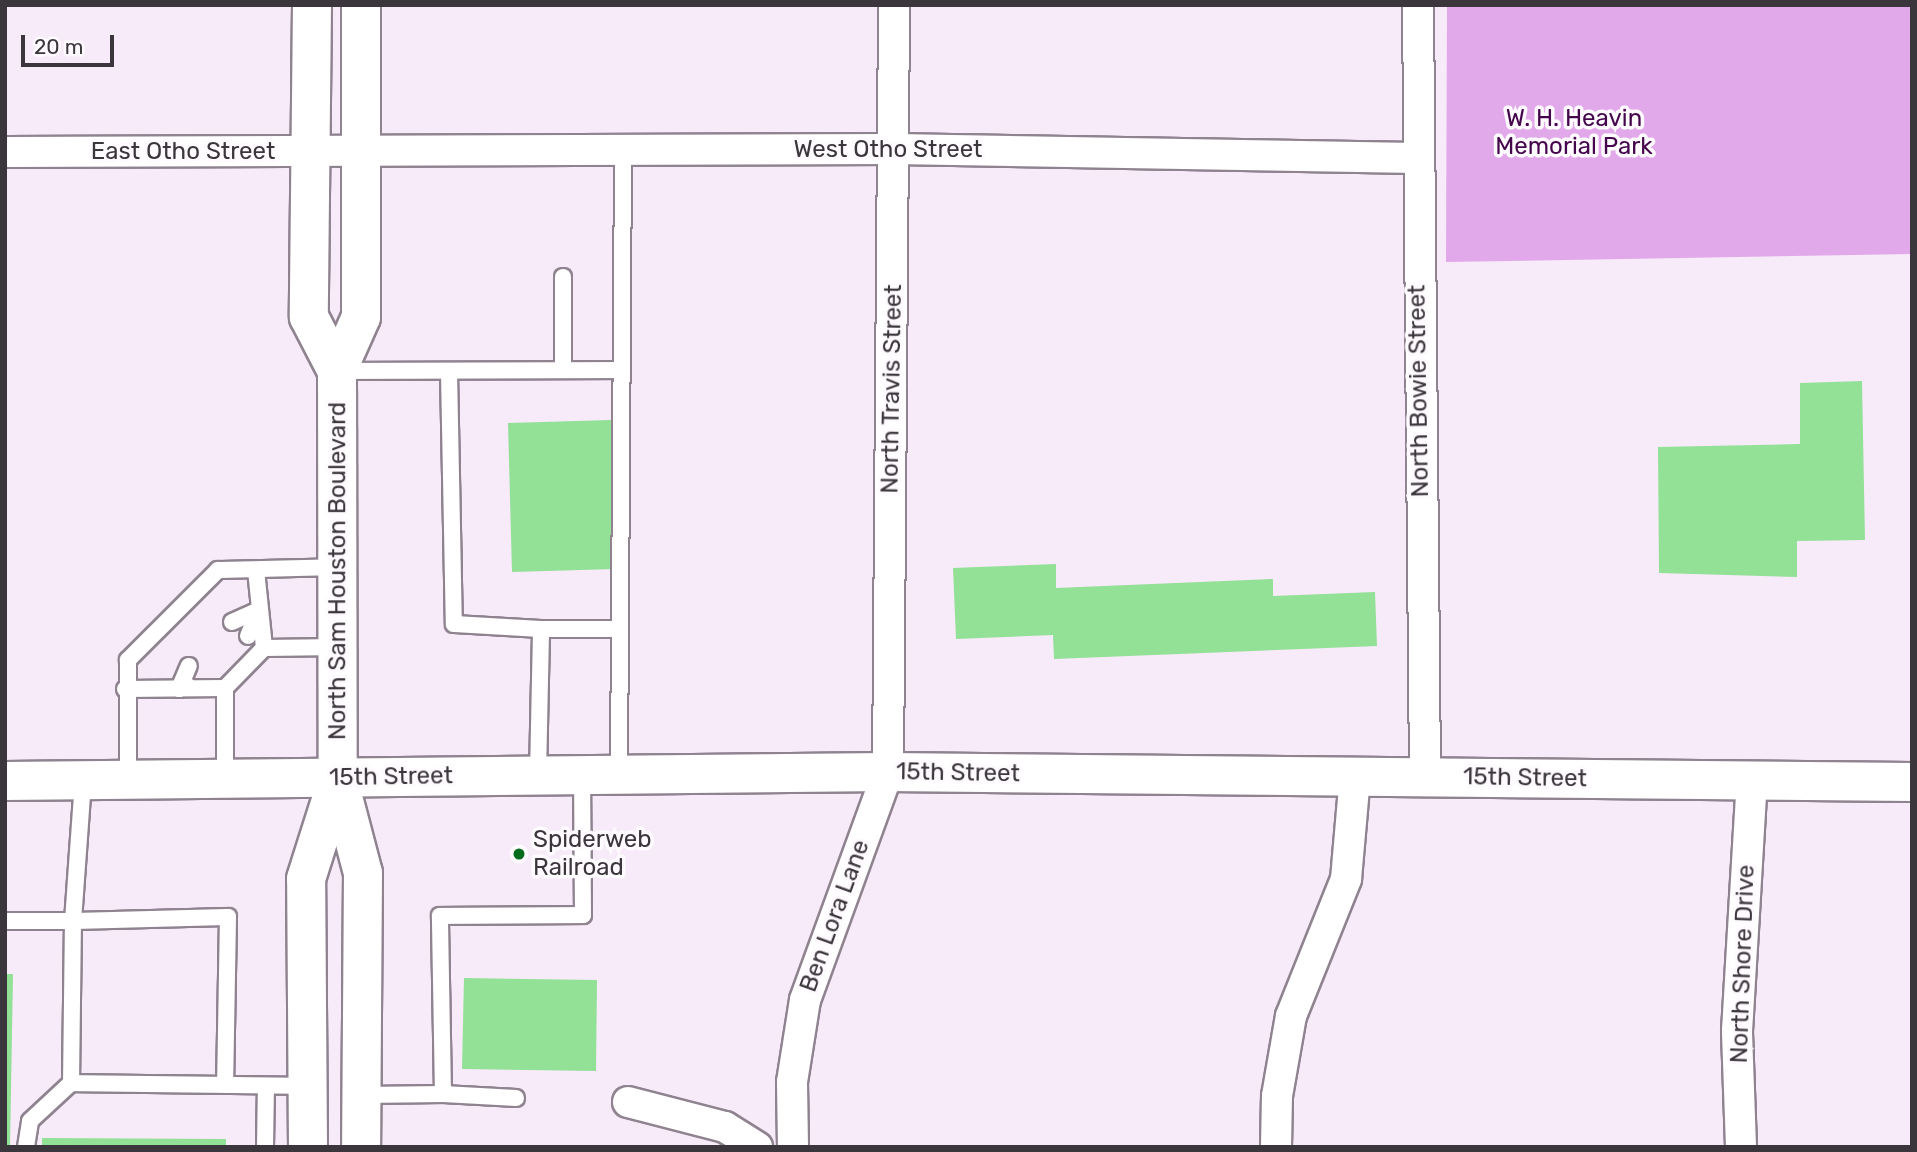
<!DOCTYPE html>
<style>
body{margin:0}
#map{position:relative;width:1917px;height:1152px;overflow:hidden;background:#f7eaf9;font-family:Rubik,sans-serif}
div>[style]{position:absolute}
[style*='--x']{left:calc(var(--x)*1px);top:calc(var(--y)*1px);width:calc(var(--w)*1px);rotate:calc(var(--a)*1deg)}
.green>*{inset:0;background:#e1a9e9}
.building>*{inset:0;background:#93e097}
.roads{filter:drop-shadow(2px 0 #8f8390) drop-shadow(-2px 0 #8f8390) drop-shadow(0 2px #8f8390) drop-shadow(0 -2px #8f8390)}
.service>*{height:16px;margin:-8px;padding:0 8px;transform-origin:8px;border-radius:8px;background:#fff}
.minor>*{height:30px;margin:-15px;padding:0 15px;transform-origin:15px;border-radius:15px;background:#fff}
.secondary>*{height:38px;margin:-19px;padding:0 19px;transform-origin:19px;border-radius:19px;background:#fff}
.primary>*{height:38px;margin:-19px;padding:0 19px;transform-origin:19px;border-radius:19px;background:#fff}
.dots>*{width:19px;height:19px;translate:-50% -50%;box-sizing:border-box;border:4px solid #fefbfe;border-radius:50%}
span{translate:-50% -50%;white-space:nowrap;text-align:center;line-height:1.15;-webkit-text-stroke:7px #fefbfe;paint-order:stroke}
.park-label{font-size:24px;color:#44054c}
.street-label{font-size:24px;color:#3b363c}
.poi-label{font-size:24px;color:#3b363c}
.left{translate:0 -50%;text-align:left}
.frame{position:absolute;inset:0;border:7px solid #3b363c;pointer-events:none}
.scale{position:absolute;left:21px;top:35px;width:93px;height:32px;box-sizing:border-box;border:4px solid #3b363c;border-top:0;padding-left:9px;font-size:21px;line-height:24px;white-space:nowrap;color:#3b363c;-webkit-text-stroke:5px #fefbfe;paint-order:stroke}
</style>
<div id="map">
<div class="green">
<div style="clip-path:polygon(1447px 5px,1912px 5px,1912px 254px,1446px 262px)"></div>
</div>
<div class="building">
<div style="clip-path:polygon(1862px 381px,1865px 540px,1797px 541px,1797px 577px,1659px 573px,1658px 447px,1800px 444px,1800px 383px)"></div>
<div style="clip-path:polygon(611px 420px,615px 569px,512px 572px,508px 423px)"></div>
<div style="clip-path:polygon(1056px 564px,1056px 588px,1273px 579px,1273px 596px,1375px 592px,1377px 646px,1054px 659px,1053px 635px,956px 639px,953px 568px)"></div>
<div style="clip-path:polygon(5px 974px,13px 974px,10px 1147px,5px 1147px)"></div>
<div style="clip-path:polygon(464px 978px,597px 980px,596px 1071px,462px 1069px)"></div>
<div style="clip-path:polygon(42px 1138px,226px 1139px,226px 1147px,42px 1147px)"></div>
</div>
<div class="roads">
<div class="service">
<div style="--x:563;--y:277;--w:92;--a:90"></div>
<div style="--x:339;--y:371;--w:283;--a:-0.2"></div>
<div style="--x:449;--y:372;--w:252;--a:88.9"></div>
<div style="--x:454;--y:624;--w:87;--a:3.3"></div>
<div style="--x:256;--y:570;--w:78;--a:84.1"></div>
<div style="--x:232;--y:622;--w:30;--a:-24"></div>
<div style="--x:259;--y:610;--w:28;--a:113"></div>
<div style="--x:188;--y:686;--w:9;--a:162"></div>
<div style="--x:179;--y:689;--w:25;--a:-67"></div>
<div style="--x:125;--y:689;--w:100;--a:-0.6"></div>
<div style="--x:619;--y:773;--w:623;--a:-89.63"></div>
<div style="--x:538;--y:775;--w:146;--a:-88.8"></div>
<div style="--x:541;--y:629;--w:79;--a:0"></div>
<div style="--x:128;--y:778;--w:118;--a:-90"></div>
<div style="--x:128;--y:660;--w:127;--a:-45"></div>
<div style="--x:218;--y:570;--w:120;--a:-1.4"></div>
<div style="--x:225;--y:778;--w:90;--a:-90"></div>
<div style="--x:225;--y:688;--w:56;--a:-45.7"></div>
<div style="--x:264;--y:648;--w:75;--a:-0.8"></div>
<div style="--x:5;--y:921;--w:68;--a:0"></div>
<div style="--x:73;--y:921;--w:140;--a:-85.9"></div>
<div style="--x:71;--y:1083;--w:162;--a:-89.3"></div>
<div style="--x:73;--y:921;--w:155;--a:-1.5"></div>
<div style="--x:228;--y:917;--w:168;--a:91"></div>
<div style="--x:363;--y:1095;--w:80;--a:-0.7"></div>
<div style="--x:516;--y:1098;--w:73;--a:-176.9"></div>
<div style="--x:443;--y:1094;--w:178;--a:-91"></div>
<div style="--x:440;--y:916;--w:143;--a:-0.4"></div>
<div style="--x:583;--y:915;--w:141;--a:-90.4"></div>
<div style="--x:26;--y:1147;--w:26;--a:-81"></div>
<div style="--x:30;--y:1121;--w:56;--a:-42.8"></div>
<div style="--x:71;--y:1083;--w:236;--a:0.7"></div>
<div style="--x:265;--y:1147;--w:61;--a:-89.1"></div>
</div>
<div class="minor">
<div style="--x:1418;--y:5;--w:772;--a:89.48"></div>
<div style="--x:5;--y:152;--w:889;--a:-0.19"></div>
<div style="--x:894;--y:149;--w:522;--a:0.99"></div>
<div style="--x:628;--y:1102;--w:100;--a:14.5"></div>
<div style="--x:725;--y:1127;--w:38;--a:32"></div>
<div style="--x:793;--y:1147;--w:65;--a:-90.9"></div>
<div style="--x:792;--y:1082;--w:83;--a:-81"></div>
<div style="--x:805;--y:1000;--w:243;--a:-70"></div>
<div style="--x:888;--y:772;--w:767;--a:-89.55"></div>
<div style="--x:1276;--y:1147;--w:51;--a:-88.9"></div>
<div style="--x:1277;--y:1096;--w:81;--a:-80.1"></div>
<div style="--x:1291;--y:1016;--w:148;--a:-68.1"></div>
<div style="--x:1346;--y:879;--w:102;--a:-85"></div>
<div style="--x:1741;--y:1147;--w:116;--a:-92"></div>
<div style="--x:1737;--y:1031;--w:249;--a:-86.6"></div>
</div>
<div class="secondary">
<div style="--x:312;--y:5;--w:312;--a:90.6"></div>
<div style="--x:309;--y:317;--w:61;--a:62.6"></div>
<div style="--x:361;--y:5;--w:312;--a:90"></div>
<div style="--x:361;--y:317;--w:59;--a:114"></div>
<div style="--x:337;--y:371;--w:407;--a:89.9"></div>
<div style="--x:338;--y:778;--w:98;--a:75.3"></div>
<div style="--x:363;--y:873;--w:274;--a:90.4"></div>
<div style="--x:308;--y:1147;--w:268;--a:-90.4"></div>
<div style="--x:306;--y:879;--w:106;--a:-72.4"></div>
</div>
<div class="primary">
<div style="--x:5;--y:781;--w:883;--a:-0.58"></div>
<div style="--x:888;--y:772;--w:1024;--a:0.56"></div>
</div>
</div>
<div class="dots">
<div style="left:519px;top:854px;background:#006c1c"></div>
</div>
<div class="park-label">
<span style="left:1574px;top:133px">W. H. Heavin<br>Memorial Park</span>
</div>
<div class="street-label">
<span style="left:888px;top:150px">West Otho Street</span>
<span style="left:183px;top:152px">East Otho Street</span>
<span style="left:892px;top:389px;rotate:-89deg">North Travis Street</span>
<span style="left:1419px;top:391px;rotate:-91deg">North Bowie Street</span>
<span style="left:338px;top:571px;rotate:-90deg">North Sam Houston Boulevard</span>
<span style="left:958px;top:773px;rotate:1deg">15th Street</span>
<span style="left:391px;top:777px;rotate:-1deg">15th Street</span>
<span style="left:1525px;top:778px;rotate:1deg">15th Street</span>
<span style="left:835px;top:916px;rotate:-70deg">Ben Lora Lane</span>
<span style="left:1743px;top:964px;rotate:-88deg">North Shore Drive</span>
</div>
<div class="poi-label">
<span class="left" style="left:533px;top:854px">Spiderweb<br>Railroad</span>
</div>
<div class="frame"></div>
<div class="scale">20 m</div>
</div>
